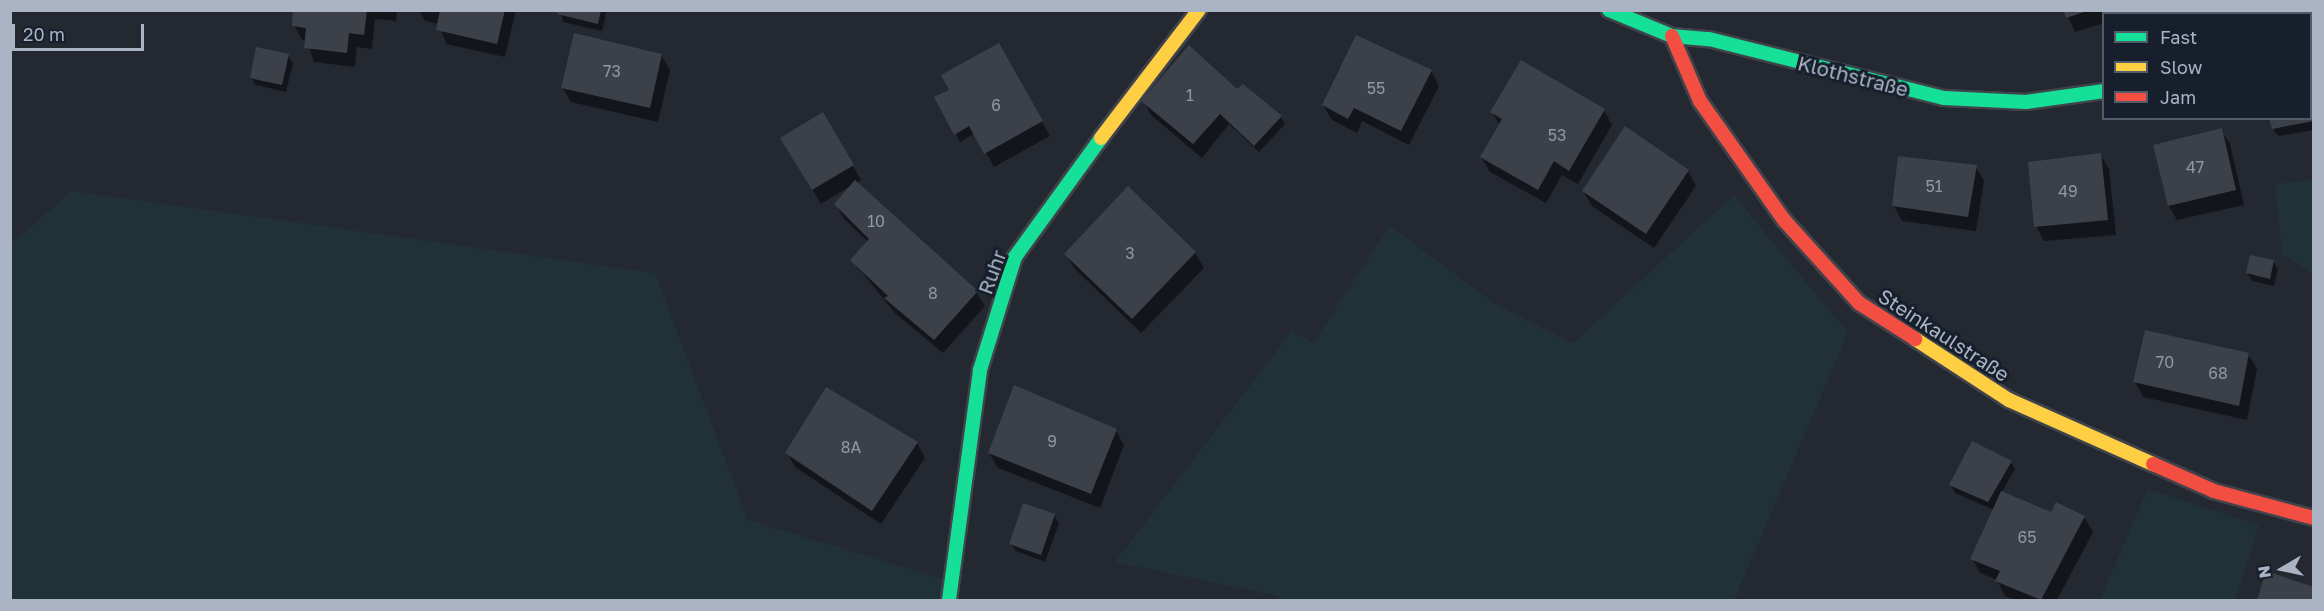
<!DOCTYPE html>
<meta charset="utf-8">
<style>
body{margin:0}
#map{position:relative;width:2324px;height:611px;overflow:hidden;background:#242831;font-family:"Golos Text",sans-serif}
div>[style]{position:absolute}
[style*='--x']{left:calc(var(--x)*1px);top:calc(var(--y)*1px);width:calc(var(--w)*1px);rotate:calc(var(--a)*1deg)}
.green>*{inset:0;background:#213237}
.shadow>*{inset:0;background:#0007}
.building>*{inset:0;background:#3c4048}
.roads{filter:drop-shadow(2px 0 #40434b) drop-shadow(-2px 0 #40434b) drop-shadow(0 2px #40434b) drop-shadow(0 -2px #40434b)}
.street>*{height:33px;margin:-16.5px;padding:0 16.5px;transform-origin:16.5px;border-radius:16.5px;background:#535860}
.fast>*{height:14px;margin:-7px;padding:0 7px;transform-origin:7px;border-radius:7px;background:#16e098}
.slow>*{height:14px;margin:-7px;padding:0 7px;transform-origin:7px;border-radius:7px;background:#ffcf43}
.jam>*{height:14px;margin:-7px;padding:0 7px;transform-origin:7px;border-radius:7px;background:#f24e42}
span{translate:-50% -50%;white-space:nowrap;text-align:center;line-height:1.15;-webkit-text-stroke:6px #171f2c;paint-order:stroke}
.number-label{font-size:16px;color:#8f97a6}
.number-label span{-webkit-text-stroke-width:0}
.street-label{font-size:20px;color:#abb4c5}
.frame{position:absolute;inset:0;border:12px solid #abb4c5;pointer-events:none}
.legend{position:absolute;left:2102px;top:12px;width:210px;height:108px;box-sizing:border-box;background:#171f2c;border:2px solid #525b69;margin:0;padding:8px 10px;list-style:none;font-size:18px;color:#abb4c5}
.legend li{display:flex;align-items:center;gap:12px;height:30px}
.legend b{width:30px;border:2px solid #525b69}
.north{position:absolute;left:2252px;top:539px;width:60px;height:60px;-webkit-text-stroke:4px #171f2c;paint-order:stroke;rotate:261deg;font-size:16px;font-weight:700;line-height:24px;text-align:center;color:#abb4c5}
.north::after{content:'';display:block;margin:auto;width:21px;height:27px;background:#abb4c5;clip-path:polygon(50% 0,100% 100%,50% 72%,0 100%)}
.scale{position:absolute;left:12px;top:24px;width:132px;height:27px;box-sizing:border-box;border:3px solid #abb4c5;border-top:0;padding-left:8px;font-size:18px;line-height:21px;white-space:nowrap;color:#abb4c5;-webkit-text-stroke:4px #171f2c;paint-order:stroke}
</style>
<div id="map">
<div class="green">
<div style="clip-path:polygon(2313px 180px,2314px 180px,2313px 273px,2282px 254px,2275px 184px)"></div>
<div style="clip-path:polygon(72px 191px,655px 273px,748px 520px,953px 582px,949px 600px,11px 600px,10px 245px)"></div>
<div style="clip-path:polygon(1734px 195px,1848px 333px,1734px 600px,1278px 600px,1279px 596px,1115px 562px,1292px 331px,1313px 343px,1390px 226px,1494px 303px,1573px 343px)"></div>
<div style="clip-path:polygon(2147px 489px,2259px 525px,2235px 600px,2100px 600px)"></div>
</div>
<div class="shadow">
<div style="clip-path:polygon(295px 10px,397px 10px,396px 21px,375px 19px,372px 49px,357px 47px,355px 67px,314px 62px,307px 41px,302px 40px,294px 25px)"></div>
<div style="clip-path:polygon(419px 10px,516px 10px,505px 57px,446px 44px,439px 24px,425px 21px)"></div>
<div style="clip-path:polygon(560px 10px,607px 10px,602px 31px,563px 22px)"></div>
<div style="clip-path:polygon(2065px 10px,2168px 10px,2104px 14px,2104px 23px,2075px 32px)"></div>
<div style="clip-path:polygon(999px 45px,1050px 136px,994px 167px,975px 133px,960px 142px,936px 98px,951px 91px)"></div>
<div style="clip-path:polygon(661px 55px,670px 70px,658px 122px,571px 102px,562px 87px)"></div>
<div style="clip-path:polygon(288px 56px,293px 63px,286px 92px,256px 85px,251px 78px)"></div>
<div style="clip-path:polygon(1431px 71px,1439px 86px,1409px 145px,1362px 121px,1357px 133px,1332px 120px,1323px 105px)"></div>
<div style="clip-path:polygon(2314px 73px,2314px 130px,2278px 136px,2273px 129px,2310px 118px)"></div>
<div style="clip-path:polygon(1236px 90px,1281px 117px,1285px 124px,1259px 152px,1229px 124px,1202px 158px,1152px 116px,1143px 101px)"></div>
<div style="clip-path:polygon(1604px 110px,1612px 125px,1578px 184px,1562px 175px,1546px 203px,1490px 172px,1481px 157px,1500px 126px,1492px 112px)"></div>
<div style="clip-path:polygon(823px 114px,861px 180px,856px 183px,976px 292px,985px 306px,943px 353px,895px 313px,852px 260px,868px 242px,844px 219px,836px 204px,852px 185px,821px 204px,782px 138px)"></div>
<div style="clip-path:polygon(2221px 130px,2230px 144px,2244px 205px,2177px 220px,2169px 206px,2155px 146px)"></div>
<div style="clip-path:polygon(2100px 154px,2109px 169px,2116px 235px,2044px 241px,2036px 226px)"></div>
<div style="clip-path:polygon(1976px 167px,1984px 181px,1976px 231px,1902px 221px,1894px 206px)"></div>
<div style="clip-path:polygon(1688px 171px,1696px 186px,1654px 248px,1592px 206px,1583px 191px)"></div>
<div style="clip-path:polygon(1128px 188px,1195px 253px,1204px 268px,1141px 333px,1074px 268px,1066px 254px)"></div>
<div style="clip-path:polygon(2273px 261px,2278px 269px,2274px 286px,2252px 281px,2247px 273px)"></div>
<div style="clip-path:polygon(2248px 354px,2257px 369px,2247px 420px,2143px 397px,2135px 382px)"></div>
<div style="clip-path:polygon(1015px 387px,1116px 431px,1124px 445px,1100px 508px,998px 468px,989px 453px)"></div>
<div style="clip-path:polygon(917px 443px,925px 458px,881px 524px,795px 467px,787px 453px)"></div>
<div style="clip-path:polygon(2011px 462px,2015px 469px,2001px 493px,2052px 514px,2084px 517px,2093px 532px,2057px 600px,2016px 600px,2005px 596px,1997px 580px,1980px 573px,1972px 558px,1994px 510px,1955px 493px,1951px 485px)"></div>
<div style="clip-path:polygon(1054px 515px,1059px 523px,1045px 562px,1016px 551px,1011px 544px)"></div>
<div style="clip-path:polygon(2267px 573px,2314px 588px,2314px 600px,2258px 600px)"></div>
</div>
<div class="building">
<div style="clip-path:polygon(293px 10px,367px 10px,364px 35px,349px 33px,347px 53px,304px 48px,306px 28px,292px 26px)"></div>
<div style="clip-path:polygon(440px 10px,505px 10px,497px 44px,436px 30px)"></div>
<div style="clip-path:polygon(558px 10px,601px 10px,598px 24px,557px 14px)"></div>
<div style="clip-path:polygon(2063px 10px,2087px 10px,2087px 11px,2066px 18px)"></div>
<div style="clip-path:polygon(574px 33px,662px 54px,650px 108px,561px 88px)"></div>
<div style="clip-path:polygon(1356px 35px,1432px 70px,1401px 131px,1354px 108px,1348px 119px,1322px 105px)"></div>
<div style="clip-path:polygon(999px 43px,1043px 121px,984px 154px,969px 126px,954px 135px,934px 97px,949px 90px,941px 75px)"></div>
<div style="clip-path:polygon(1189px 45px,1237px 89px,1243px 84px,1282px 116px,1254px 146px,1220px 114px,1193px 144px,1141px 101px)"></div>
<div style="clip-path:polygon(256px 47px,289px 54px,282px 85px,250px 78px)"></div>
<div style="clip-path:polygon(1521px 60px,1605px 109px,1569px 171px,1554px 161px,1538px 190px,1480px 157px,1502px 119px,1490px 112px)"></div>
<div style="clip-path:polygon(2310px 72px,2314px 72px,2314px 121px,2272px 129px,2269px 118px,2310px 118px)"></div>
<div style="clip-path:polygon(823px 112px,854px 165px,812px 190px,780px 138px)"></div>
<div style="clip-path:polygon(1625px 126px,1689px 170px,1646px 234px,1582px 191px)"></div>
<div style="clip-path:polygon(2222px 128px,2236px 190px,2168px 206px,2153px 145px)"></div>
<div style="clip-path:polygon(2101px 153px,2108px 220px,2034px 227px,2028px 162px)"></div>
<div style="clip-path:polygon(1898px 156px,1977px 165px,1968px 217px,1892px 206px)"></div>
<div style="clip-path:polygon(855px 180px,978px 291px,934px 340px,884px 298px,888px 296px,850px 260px,869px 239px,834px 204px)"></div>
<div style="clip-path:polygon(1128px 186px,1196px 252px,1132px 319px,1064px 254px)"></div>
<div style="clip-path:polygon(2250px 255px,2274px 260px,2270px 279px,2246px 273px)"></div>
<div style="clip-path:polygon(2145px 330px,2249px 353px,2239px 406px,2133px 382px)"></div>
<div style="clip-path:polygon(1014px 385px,1117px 429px,1091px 494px,988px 453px)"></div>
<div style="clip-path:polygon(826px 387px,918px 442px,872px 511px,785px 453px)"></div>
<div style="clip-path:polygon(1972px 441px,2012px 461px,1988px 502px,1949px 485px)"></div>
<div style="clip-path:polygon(2001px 491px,2051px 512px,2056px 502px,2085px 516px,2041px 600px,1995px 581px,2000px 571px,1970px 559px)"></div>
<div style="clip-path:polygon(1023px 503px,1055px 514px,1041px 555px,1009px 544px)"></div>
<div style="clip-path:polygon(2266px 571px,2314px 587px,2314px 600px,2257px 600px)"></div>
</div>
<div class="roads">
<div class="street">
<div style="--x:2310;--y:45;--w:4;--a:-14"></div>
</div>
<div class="fast">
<div style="--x:1609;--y:10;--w:68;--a:22.4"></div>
<div style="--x:1672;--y:36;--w:37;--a:5"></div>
<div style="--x:1709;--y:39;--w:242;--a:14.1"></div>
<div style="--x:1944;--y:98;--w:82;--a:2.8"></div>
<div style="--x:2026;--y:102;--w:79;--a:-8"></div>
<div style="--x:949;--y:600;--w:232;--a:-82.3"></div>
<div style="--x:980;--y:370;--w:118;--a:-72.8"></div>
<div style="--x:1015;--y:257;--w:147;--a:-54.1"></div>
</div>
<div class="slow">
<div style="--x:1101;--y:138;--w:161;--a:-52.6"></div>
<div style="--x:1915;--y:339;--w:112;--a:33"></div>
<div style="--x:2009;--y:400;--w:158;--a:24"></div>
</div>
<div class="jam">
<div style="--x:1672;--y:36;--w:71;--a:66.7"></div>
<div style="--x:1700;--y:101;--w:146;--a:54.8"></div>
<div style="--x:1784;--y:220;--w:112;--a:47.9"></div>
<div style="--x:1859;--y:303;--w:67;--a:32.7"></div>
<div style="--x:2153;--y:464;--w:67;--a:23.9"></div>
<div style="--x:2214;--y:491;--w:104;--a:15.1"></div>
</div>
</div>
<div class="number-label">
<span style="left:612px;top:71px">73</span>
<span style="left:1376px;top:88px">55</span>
<span style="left:1190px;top:95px">1</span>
<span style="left:996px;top:105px">6</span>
<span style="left:1557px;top:135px">53</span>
<span style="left:2195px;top:167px">47</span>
<span style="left:1934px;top:186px">51</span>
<span style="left:2068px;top:191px">49</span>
<span style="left:876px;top:221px">10</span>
<span style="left:1130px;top:253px">3</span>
<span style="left:933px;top:293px">8</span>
<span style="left:2165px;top:362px">70</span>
<span style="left:2218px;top:373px">68</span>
<span style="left:1052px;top:441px">9</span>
<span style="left:851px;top:447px">8A</span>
<span style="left:2027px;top:537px">65</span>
</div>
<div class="street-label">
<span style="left:1853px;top:76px;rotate:14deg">Klothstraße</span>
<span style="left:992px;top:272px;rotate:-70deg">Ruhr</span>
<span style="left:1944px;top:335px;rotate:33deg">Steinkaulstraße</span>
</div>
<div class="frame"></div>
<ul class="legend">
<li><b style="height:8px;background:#16e098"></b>Fast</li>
<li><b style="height:8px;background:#ffcf43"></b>Slow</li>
<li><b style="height:8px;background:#f24e42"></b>Jam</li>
</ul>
<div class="north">N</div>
<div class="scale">20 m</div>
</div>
